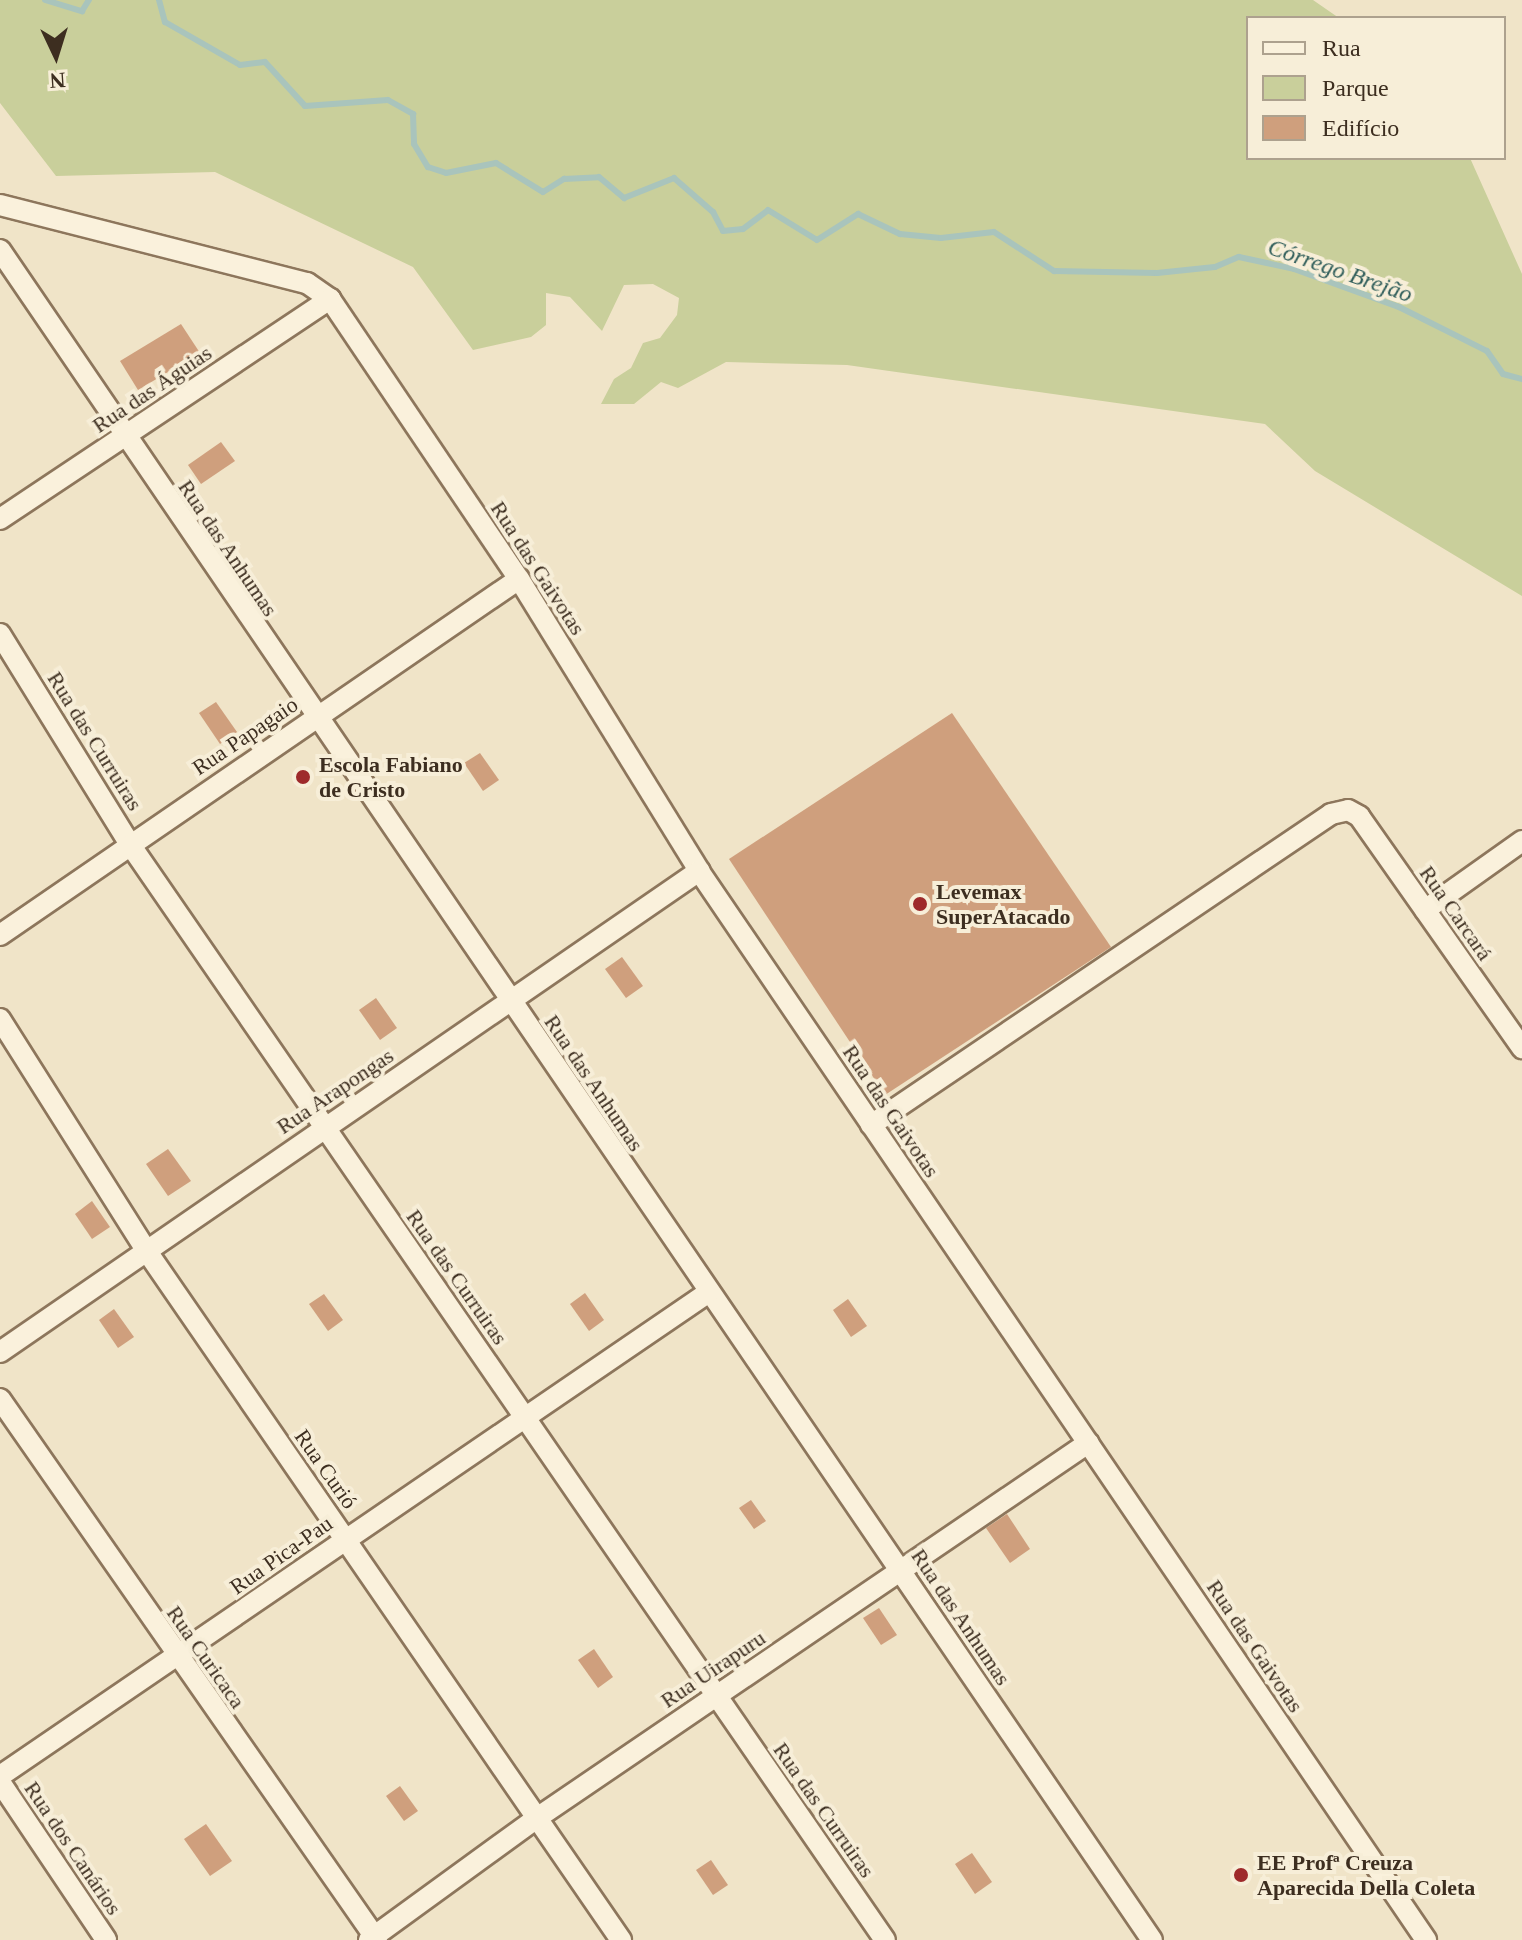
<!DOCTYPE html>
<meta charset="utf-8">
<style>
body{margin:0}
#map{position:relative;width:1522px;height:1940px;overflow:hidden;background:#f0e4c8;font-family:"Times New Roman",serif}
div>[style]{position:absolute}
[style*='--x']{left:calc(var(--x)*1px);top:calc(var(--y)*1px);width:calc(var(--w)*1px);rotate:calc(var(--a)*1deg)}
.green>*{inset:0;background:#c9cf9b}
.stream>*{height:6px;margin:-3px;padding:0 3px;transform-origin:3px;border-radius:3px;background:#a9c4bc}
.building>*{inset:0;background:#cf9f7d}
.roads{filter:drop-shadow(2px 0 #8d765c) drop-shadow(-2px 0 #8d765c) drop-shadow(0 2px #8d765c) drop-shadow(0 -2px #8d765c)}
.minor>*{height:20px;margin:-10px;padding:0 10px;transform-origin:10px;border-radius:10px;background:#faf1dc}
.dots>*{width:22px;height:22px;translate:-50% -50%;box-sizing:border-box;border:4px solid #f7eed8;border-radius:50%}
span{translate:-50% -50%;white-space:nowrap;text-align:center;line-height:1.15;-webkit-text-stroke:8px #f7eed8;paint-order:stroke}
.street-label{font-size:22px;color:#3d2e20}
.poi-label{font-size:22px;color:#3d2e20;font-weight:700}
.left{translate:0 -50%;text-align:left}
.water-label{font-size:24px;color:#2f5d5a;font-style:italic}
.legend{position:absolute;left:1246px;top:16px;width:260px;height:144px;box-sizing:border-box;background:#f7eed8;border:2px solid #ada18e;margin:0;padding:10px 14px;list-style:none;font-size:24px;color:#3d2e20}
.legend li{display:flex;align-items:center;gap:16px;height:40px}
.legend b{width:40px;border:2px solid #ada18e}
.north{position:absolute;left:16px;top:16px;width:80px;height:80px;-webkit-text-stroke:6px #f7eed8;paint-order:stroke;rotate:176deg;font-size:22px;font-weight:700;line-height:32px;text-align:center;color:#3d2e20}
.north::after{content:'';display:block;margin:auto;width:28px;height:36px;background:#3d2e20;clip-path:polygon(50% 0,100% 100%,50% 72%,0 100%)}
</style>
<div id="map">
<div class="green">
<div style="clip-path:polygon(0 0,1313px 0,1339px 18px,1248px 18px,1248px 158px,1470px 158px,1522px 274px,1522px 596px,1315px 471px,1265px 424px,847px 365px,726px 362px,678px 388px,661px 382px,634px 404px,601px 404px,614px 379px,631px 368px,643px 343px,660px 338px,677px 315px,679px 298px,653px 284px,624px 285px,602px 331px,570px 297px,546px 293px,546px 325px,531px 337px,473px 350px,413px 267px,215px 172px,56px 176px,0 103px)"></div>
</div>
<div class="stream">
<div style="--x:45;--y:0;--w:39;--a:17"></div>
<div style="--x:82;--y:11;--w:13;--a:-58"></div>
<div style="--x:159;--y:0;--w:23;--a:75"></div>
<div style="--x:165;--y:22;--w:86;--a:29.8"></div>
<div style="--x:240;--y:65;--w:25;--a:-7"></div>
<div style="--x:265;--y:62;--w:59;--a:47.7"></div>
<div style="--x:305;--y:106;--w:83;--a:-4.1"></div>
<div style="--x:388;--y:100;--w:29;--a:29"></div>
<div style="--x:413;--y:114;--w:30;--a:88"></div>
<div style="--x:414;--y:144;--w:27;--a:59"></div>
<div style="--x:428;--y:167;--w:19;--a:18"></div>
<div style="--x:446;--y:173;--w:51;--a:-11.3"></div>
<div style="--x:496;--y:163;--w:55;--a:31.7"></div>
<div style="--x:543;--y:192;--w:25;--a:-32"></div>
<div style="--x:564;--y:179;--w:35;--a:-3"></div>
<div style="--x:599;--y:177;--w:33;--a:40"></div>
<div style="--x:624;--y:198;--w:54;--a:-21.8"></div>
<div style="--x:674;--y:178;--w:52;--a:41.1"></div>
<div style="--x:713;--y:212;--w:21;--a:62"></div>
<div style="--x:723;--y:231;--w:20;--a:-6"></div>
<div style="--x:743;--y:229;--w:31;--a:-37"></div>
<div style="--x:768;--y:210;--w:57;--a:31.5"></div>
<div style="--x:817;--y:240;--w:49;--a:-32.4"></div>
<div style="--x:858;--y:214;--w:47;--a:25.5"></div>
<div style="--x:900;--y:234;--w:41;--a:5.6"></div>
<div style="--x:941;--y:238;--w:53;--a:-6.5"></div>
<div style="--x:994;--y:232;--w:72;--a:33"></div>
<div style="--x:1054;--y:271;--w:103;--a:1.1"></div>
<div style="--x:1157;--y:273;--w:58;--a:-5.9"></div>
<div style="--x:1215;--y:267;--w:26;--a:-23"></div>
<div style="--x:1239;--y:257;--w:56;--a:12.3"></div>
<div style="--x:1294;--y:269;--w:112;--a:19.9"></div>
<div style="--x:1399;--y:307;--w:98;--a:26.6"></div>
<div style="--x:1487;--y:351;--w:28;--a:55"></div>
<div style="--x:1503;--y:374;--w:20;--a:15"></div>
</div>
<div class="building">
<div style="clip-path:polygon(181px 324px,200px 353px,138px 390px,120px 361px)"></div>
<div style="clip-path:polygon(221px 442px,235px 461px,201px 484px,188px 465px)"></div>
<div style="clip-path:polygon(216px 702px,237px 732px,220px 744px,199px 713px)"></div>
<div style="clip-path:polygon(952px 713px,1111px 947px,885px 1095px,729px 859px)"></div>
<div style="clip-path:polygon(480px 753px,499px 780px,483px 791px,464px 763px)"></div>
<div style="clip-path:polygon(622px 957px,643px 986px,626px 998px,605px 969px)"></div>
<div style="clip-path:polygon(376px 998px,397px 1028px,380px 1040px,359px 1010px)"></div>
<div style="clip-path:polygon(168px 1149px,191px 1181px,168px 1196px,146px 1164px)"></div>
<div style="clip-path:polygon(92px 1201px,110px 1227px,92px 1239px,75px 1214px)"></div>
<div style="clip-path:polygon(585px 1293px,604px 1320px,589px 1331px,570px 1304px)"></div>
<div style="clip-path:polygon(324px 1294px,343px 1320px,328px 1331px,309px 1304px)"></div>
<div style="clip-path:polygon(848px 1299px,867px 1326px,851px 1337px,833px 1310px)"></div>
<div style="clip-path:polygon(114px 1309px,134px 1337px,118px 1348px,99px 1320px)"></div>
<div style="clip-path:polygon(751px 1500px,766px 1521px,754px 1529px,739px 1508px)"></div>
<div style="clip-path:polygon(1007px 1514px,1030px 1549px,1010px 1563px,986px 1528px)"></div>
<div style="clip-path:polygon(879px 1608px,897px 1635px,881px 1645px,863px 1618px)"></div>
<div style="clip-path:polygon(594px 1649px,613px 1677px,598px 1688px,578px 1660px)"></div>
<div style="clip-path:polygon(400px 1786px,418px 1811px,404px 1821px,386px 1796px)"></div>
<div style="clip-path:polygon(206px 1824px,232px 1861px,210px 1876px,184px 1839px)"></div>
<div style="clip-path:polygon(972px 1853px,992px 1882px,975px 1894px,955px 1864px)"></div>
<div style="clip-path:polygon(711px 1860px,728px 1885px,713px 1895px,696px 1870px)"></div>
</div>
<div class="roads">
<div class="minor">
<div style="--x:0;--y:205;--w:317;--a:14.3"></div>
<div style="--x:307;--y:283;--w:28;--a:35"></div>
<div style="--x:330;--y:299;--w:338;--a:56"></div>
<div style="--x:519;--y:579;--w:343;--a:58.3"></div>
<div style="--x:699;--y:871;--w:1293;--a:55.78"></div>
<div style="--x:0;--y:250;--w:2045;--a:55.72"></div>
<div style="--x:0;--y:519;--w:397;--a:-33.7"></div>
<div style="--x:0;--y:634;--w:246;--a:58.3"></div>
<div style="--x:129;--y:843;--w:1332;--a:55.43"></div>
<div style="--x:1425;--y:910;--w:119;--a:-35.4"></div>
<div style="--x:0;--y:935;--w:629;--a:-34.45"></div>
<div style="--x:0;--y:1019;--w:273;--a:57.7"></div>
<div style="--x:146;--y:1250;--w:838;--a:55.46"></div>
<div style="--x:871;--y:1125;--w:555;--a:-34.06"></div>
<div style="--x:1331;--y:814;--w:17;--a:-13"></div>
<div style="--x:1348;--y:810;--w:13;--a:29"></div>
<div style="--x:1359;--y:816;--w:284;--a:54.9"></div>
<div style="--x:0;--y:1352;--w:849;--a:-34.53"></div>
<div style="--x:0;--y:1399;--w:659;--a:55.13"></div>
<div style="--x:0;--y:1776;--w:858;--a:-34.32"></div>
<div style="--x:0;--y:1782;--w:190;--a:56.1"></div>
<div style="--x:369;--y:1940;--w:208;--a:-36"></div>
<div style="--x:537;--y:1818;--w:667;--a:-34.24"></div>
</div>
</div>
<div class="dots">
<div style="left:303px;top:777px;background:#9e2a2b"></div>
<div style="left:920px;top:904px;background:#9e2a2b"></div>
<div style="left:1241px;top:1875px;background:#9e2a2b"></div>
</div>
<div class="street-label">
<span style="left:152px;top:389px;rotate:-34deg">Rua das Águias</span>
<span style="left:228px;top:548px;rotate:56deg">Rua das Anhumas</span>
<span style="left:538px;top:568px;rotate:57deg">Rua das Gaivotas</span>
<span style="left:245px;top:736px;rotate:-34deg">Rua Papagaio</span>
<span style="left:95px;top:741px;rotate:58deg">Rua das Curruiras</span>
<span style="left:1456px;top:913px;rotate:55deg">Rua Carcará</span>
<span style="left:594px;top:1083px;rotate:56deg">Rua das Anhumas</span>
<span style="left:335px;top:1091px;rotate:-34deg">Rua Arapongas</span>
<span style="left:891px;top:1111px;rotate:56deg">Rua das Gaivotas</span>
<span style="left:457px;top:1277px;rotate:55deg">Rua das Curruiras</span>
<span style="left:326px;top:1469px;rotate:55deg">Rua Curió</span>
<span style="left:281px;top:1555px;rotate:-35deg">Rua Pica-Pau</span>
<span style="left:961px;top:1617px;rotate:56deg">Rua das Anhumas</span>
<span style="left:1255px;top:1646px;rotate:56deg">Rua das Gaivotas</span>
<span style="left:206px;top:1657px;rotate:55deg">Rua Curicaca</span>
<span style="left:713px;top:1669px;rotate:-34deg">Rua Uirapuru</span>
<span style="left:824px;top:1810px;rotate:55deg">Rua das Curruiras</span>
<span style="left:73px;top:1848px;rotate:56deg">Rua dos Canários</span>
</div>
<div class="poi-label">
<span class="left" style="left:319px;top:777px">Escola Fabiano<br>de Cristo</span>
<span class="left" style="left:936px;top:904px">Levemax<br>SuperAtacado</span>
<span class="left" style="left:1257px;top:1875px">EE Profª Creuza<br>Aparecida Della Coleta</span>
</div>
<div class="water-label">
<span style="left:1340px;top:271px;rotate:19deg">Córrego Brejão</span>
</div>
<ul class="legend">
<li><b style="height:10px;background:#faf1dc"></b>Rua</li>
<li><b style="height:22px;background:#c9cf9b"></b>Parque</li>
<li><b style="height:22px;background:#cf9f7d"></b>Edifício</li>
</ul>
<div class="north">N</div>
</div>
